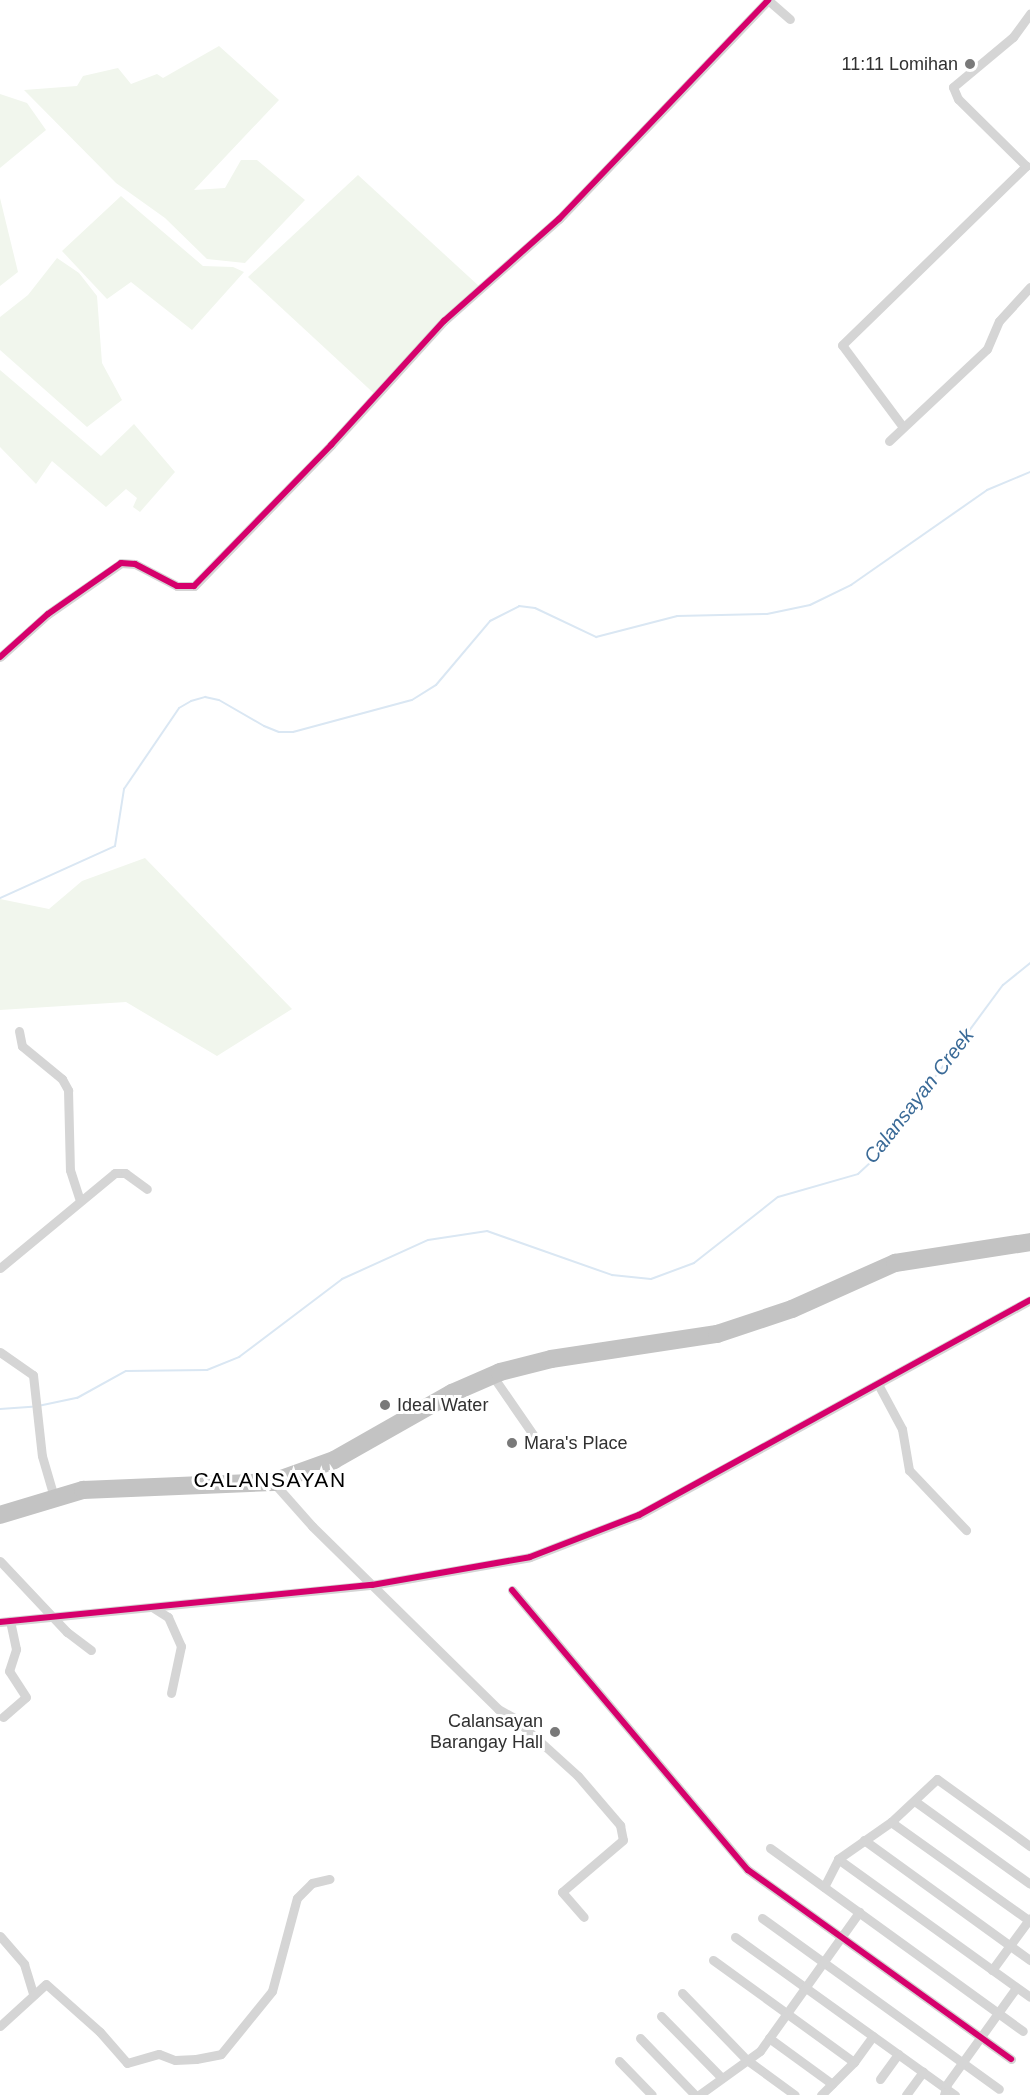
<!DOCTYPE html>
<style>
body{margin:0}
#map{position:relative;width:1030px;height:2095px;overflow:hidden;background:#fff;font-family:Arial,sans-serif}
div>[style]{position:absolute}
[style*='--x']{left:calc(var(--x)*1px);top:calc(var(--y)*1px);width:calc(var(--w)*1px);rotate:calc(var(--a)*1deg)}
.green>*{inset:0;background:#f1f6ed}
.stream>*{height:2px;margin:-1px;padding:0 1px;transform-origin:1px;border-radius:1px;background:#dae7f3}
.street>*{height:9px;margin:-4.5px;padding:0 4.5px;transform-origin:4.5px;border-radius:4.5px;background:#d5d5d5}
.highway>*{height:18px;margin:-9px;padding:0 9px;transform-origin:9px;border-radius:9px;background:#c3c3c3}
.cycleway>*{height:6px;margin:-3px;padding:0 3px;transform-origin:3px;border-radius:3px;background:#d6006c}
.dots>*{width:16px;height:16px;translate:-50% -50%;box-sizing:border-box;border:3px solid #fff;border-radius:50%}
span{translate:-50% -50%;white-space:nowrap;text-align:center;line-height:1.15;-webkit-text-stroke:6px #fff;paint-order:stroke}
.poi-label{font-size:18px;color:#313131}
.right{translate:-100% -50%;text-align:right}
.left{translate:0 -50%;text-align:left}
.water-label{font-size:20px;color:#3a6a97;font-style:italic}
.quarter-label{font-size:21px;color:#000;letter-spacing:1.5px}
</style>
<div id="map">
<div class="green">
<div style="clip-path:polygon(219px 46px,279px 100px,194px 190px,225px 188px,241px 160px,257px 160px,305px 200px,245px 263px,207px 259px,165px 218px,116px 183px,24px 90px,77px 86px,83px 76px,118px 68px,131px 84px,157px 74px,163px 78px)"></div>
<div style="clip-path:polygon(0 94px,27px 103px,46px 130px,0 168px)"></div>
<div style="clip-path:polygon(358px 175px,480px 287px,380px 399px,248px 277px)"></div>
<div style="clip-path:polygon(121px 196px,203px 266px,233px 267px,244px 272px,192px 330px,131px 282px,107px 299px,62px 251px)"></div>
<div style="clip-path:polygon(0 198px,18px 272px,0 286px)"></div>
<div style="clip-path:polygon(57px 258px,79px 273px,97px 296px,102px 363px,122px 400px,87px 427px,0 350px,0 317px,28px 295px)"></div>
<div style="clip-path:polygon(0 370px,101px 456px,134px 424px,175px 472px,140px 512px,133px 507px,137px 498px,126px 489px,106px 507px,52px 461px,36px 484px,0 447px)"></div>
<div style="clip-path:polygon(145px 858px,292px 1009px,217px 1056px,126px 1002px,0 1010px,0 899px,49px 909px,82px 881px)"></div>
</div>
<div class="stream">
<div style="--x:0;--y:898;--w:126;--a:-24.3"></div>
<div style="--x:115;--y:846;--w:58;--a:-81"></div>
<div style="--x:124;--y:789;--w:98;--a:-55.8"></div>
<div style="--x:179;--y:708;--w:14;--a:-30"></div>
<div style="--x:191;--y:701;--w:15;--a:-16"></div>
<div style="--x:205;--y:697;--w:14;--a:12"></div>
<div style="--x:219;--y:700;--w:52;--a:30"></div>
<div style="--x:264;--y:726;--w:16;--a:22"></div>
<div style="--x:279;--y:732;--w:14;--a:0"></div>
<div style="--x:293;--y:732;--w:123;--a:-15.1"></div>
<div style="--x:412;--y:700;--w:28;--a:-32"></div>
<div style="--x:436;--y:685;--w:84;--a:-49.8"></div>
<div style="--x:490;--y:621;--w:33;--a:-27"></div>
<div style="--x:519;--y:606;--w:16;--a:7"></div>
<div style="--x:535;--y:608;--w:68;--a:25.4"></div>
<div style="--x:596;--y:637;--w:84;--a:-14.5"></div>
<div style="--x:677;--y:616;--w:90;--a:-1.3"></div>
<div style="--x:767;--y:614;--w:44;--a:-11.8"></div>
<div style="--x:810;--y:605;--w:46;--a:-26"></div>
<div style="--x:851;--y:585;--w:166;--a:-34.9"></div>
<div style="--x:987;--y:490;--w:47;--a:-22.7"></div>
<div style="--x:38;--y:1406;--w:40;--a:-12"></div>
<div style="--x:77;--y:1398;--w:56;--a:-28.9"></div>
<div style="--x:126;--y:1371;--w:81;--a:-0.7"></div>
<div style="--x:207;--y:1370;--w:35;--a:-22"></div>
<div style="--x:239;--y:1357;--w:129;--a:-37.1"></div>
<div style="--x:342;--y:1279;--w:94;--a:-24.4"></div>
<div style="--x:428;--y:1240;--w:60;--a:-8.7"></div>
<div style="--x:487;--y:1231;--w:133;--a:19.4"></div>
<div style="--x:612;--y:1275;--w:39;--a:6"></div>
<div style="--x:651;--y:1279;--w:46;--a:-20.4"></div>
<div style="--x:694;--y:1263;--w:107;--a:-38.2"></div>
<div style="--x:778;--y:1197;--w:83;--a:-16"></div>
<div style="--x:858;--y:1174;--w:25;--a:-43"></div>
<div style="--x:876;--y:1157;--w:214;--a:-53.6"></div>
<div style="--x:1003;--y:985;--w:35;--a:-39"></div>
<div style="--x:0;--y:1409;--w:32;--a:-4"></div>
</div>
<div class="street">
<div style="--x:768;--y:0;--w:29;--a:41"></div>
<div style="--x:903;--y:427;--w:102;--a:-126.6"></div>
<div style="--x:842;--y:345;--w:257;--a:-44.2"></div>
<div style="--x:1026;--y:166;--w:95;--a:-135.4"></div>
<div style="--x:958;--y:99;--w:13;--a:-113"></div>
<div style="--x:953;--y:87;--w:78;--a:-39.8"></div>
<div style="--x:1013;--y:37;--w:29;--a:-54"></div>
<div style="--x:889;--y:441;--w:134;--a:-43.2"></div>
<div style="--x:987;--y:349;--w:30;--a:-67"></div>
<div style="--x:999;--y:321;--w:46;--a:-47.6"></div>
<div style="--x:0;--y:657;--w:64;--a:-41.9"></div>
<div style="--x:48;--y:614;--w:89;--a:-34.9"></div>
<div style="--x:121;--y:563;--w:14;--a:4"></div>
<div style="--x:135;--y:564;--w:47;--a:27.6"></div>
<div style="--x:177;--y:586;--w:17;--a:0"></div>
<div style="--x:194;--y:586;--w:197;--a:-45.8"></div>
<div style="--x:331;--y:445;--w:168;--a:-47.7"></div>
<div style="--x:444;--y:321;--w:154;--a:-41.6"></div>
<div style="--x:559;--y:219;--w:303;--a:-46.3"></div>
<div style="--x:19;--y:1031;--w:15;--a:79"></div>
<div style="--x:22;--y:1046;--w:52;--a:39.5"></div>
<div style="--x:62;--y:1079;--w:13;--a:61"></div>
<div style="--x:68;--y:1090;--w:80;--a:88.6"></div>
<div style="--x:70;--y:1170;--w:32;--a:72"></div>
<div style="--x:0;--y:1268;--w:149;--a:-39.6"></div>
<div style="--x:115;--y:1173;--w:10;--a:0"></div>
<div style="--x:125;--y:1173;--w:27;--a:36"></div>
<div style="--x:0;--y:1352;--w:40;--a:34.9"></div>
<div style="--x:33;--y:1375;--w:81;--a:83.7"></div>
<div style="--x:42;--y:1456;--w:43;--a:73.7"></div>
<div style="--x:492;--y:1375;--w:86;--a:55.4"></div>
<div style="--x:879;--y:1386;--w:49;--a:61.9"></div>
<div style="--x:902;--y:1429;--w:42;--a:80.3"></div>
<div style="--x:909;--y:1470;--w:83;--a:46.5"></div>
<div style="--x:273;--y:1482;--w:59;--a:48.4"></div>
<div style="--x:312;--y:1526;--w:261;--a:44.5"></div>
<div style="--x:498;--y:1709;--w:18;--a:29"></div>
<div style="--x:514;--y:1718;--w:86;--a:42.2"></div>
<div style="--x:578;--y:1776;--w:65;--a:49.4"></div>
<div style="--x:620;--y:1825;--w:15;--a:79"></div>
<div style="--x:623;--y:1840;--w:80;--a:139.6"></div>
<div style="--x:562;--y:1892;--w:33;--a:49"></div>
<div style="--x:0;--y:1561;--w:98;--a:46.7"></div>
<div style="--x:67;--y:1632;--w:30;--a:37"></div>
<div style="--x:512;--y:1590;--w:366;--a:49.9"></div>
<div style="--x:748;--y:1870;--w:324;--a:35.7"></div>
<div style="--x:152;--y:1607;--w:19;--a:32"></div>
<div style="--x:168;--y:1617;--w:32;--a:66"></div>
<div style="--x:181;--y:1646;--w:48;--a:102"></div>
<div style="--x:0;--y:1622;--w:374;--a:-5.7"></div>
<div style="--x:372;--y:1585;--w:160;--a:-10"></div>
<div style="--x:530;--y:1557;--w:117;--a:-21.1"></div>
<div style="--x:639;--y:1515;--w:446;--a:-28.8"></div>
<div style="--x:3;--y:1717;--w:30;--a:-41"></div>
<div style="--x:26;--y:1697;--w:31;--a:-123"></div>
<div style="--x:9;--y:1671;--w:23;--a:-72"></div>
<div style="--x:16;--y:1649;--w:29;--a:-102"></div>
<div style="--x:916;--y:1802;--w:140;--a:35.7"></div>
<div style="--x:891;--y:1822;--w:171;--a:35.5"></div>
<div style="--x:864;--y:1840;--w:205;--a:35.9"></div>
<div style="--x:770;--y:1848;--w:312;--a:35.9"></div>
<div style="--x:838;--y:1859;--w:236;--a:35.7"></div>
<div style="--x:824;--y:1887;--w:31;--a:-63"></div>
<div style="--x:838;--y:1859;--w:65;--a:-34.9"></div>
<div style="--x:891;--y:1822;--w:63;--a:-43.1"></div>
<div style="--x:937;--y:1779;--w:115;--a:35.8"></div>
<div style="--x:762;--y:1918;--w:292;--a:35.8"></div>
<div style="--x:0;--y:1936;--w:37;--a:49"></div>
<div style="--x:24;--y:1964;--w:30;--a:73"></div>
<div style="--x:735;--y:1937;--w:271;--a:35.7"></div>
<div style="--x:713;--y:1960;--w:174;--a:35.9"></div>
<div style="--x:992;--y:1970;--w:64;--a:-53.8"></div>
<div style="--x:682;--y:1993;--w:93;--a:45.9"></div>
<div style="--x:747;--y:2060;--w:59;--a:36.1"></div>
<div style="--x:661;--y:2016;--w:87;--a:45.5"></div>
<div style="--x:0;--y:2026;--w:62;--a:-42.4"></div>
<div style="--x:46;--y:1984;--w:72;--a:41.6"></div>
<div style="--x:100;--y:2032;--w:41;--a:48.9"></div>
<div style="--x:127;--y:2063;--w:33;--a:-16"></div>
<div style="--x:159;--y:2054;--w:17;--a:21"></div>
<div style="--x:175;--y:2060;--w:21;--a:-3"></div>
<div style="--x:196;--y:2059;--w:25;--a:-11"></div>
<div style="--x:221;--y:2054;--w:81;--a:-51"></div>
<div style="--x:272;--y:1991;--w:96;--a:-75"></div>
<div style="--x:297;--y:1898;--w:21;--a:-45"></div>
<div style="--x:312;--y:1883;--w:18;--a:-13"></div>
<div style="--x:640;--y:2038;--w:79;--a:46"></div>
<div style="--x:769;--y:2038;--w:78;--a:36.1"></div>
<div style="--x:619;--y:2061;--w:47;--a:45.9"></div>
<div style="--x:880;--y:2079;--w:31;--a:-54"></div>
<div style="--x:699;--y:2095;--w:75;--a:-35.8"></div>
<div style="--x:760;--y:2051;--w:171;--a:-54.5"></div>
<div style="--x:821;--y:2095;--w:47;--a:-45"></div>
<div style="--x:854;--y:2062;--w:32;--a:-54"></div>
<div style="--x:906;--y:2095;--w:29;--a:-54"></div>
<div style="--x:944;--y:2095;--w:11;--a:-75"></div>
<div style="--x:947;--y:2084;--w:118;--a:-54.3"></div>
</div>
<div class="highway">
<div style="--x:0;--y:1515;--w:87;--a:-16.8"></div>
<div style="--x:83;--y:1490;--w:190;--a:-2.4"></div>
<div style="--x:273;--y:1482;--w:65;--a:-19.8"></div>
<div style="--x:334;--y:1460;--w:136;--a:-29.6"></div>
<div style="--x:452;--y:1393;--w:52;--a:-23.6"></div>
<div style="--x:500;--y:1372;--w:53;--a:-14.3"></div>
<div style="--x:551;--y:1359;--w:168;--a:-8.6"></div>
<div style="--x:717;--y:1334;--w:79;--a:-18.4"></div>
<div style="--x:792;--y:1309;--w:113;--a:-24.1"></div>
<div style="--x:895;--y:1263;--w:137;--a:-8.8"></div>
</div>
<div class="cycleway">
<div style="--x:0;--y:657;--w:64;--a:-41.9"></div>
<div style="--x:48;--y:614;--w:89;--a:-34.9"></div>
<div style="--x:121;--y:563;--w:14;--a:4"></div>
<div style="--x:135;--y:564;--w:47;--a:27.6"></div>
<div style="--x:177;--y:586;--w:17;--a:0"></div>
<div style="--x:194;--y:586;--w:197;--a:-45.8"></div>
<div style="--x:331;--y:445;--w:168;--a:-47.7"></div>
<div style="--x:444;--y:321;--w:154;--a:-41.6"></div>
<div style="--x:559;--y:219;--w:303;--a:-46.3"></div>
<div style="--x:512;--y:1590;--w:366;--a:49.9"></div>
<div style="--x:748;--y:1870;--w:324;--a:35.7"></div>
<div style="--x:0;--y:1622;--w:374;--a:-5.7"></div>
<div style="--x:372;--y:1585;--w:160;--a:-10"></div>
<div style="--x:530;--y:1557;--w:117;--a:-21.1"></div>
<div style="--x:639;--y:1515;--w:446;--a:-28.8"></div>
</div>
<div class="dots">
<div style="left:970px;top:64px;background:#797979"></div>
<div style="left:385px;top:1405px;background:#797979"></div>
<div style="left:512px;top:1443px;background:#797979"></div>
<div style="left:555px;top:1732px;background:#797979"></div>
</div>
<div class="poi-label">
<span class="right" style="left:958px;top:64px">11:11 Lomihan</span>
<span class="left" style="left:397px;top:1405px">Ideal Water</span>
<span class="left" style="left:524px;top:1443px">Mara's Place</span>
<span class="right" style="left:543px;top:1732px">Calansayan<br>Barangay Hall</span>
</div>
<div class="water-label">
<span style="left:919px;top:1096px;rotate:-52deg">Calansayan Creek</span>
</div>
<div class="quarter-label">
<span style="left:270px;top:1480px">CALANSAYAN</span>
</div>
</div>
